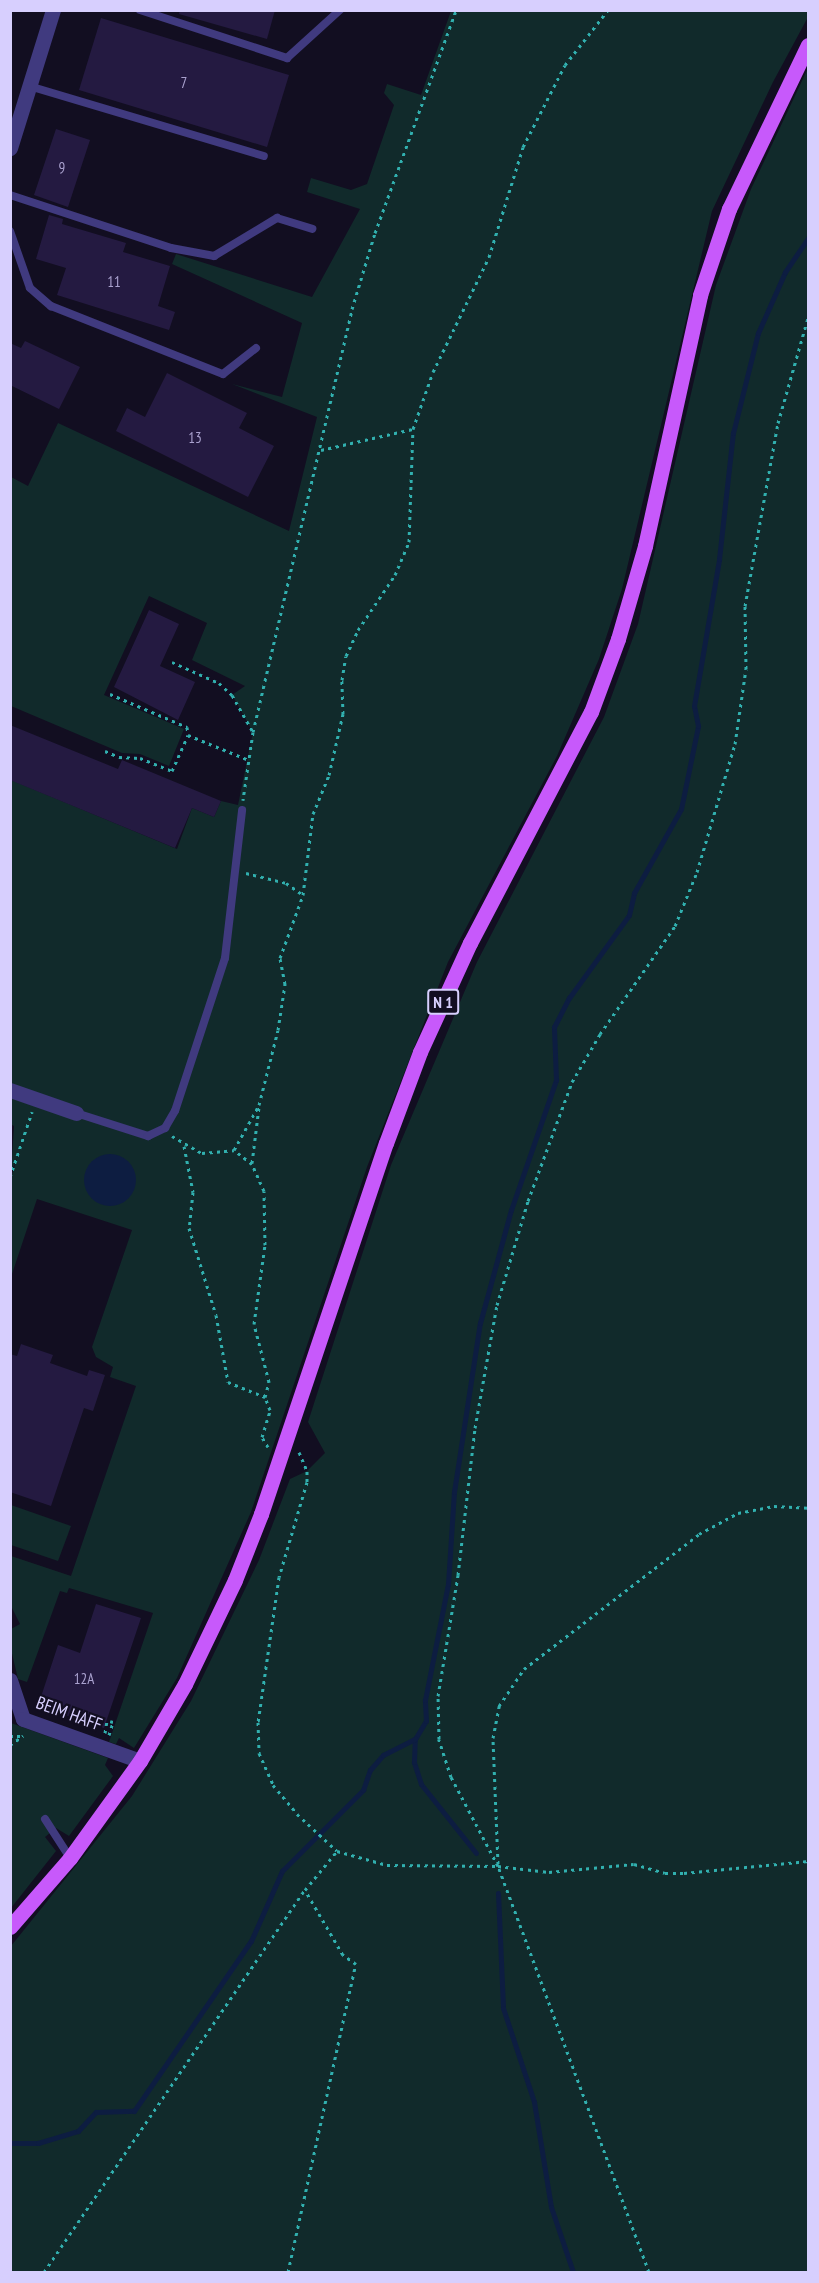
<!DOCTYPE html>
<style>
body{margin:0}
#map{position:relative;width:819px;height:2283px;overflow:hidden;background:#120e21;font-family:"PT Sans Narrow",sans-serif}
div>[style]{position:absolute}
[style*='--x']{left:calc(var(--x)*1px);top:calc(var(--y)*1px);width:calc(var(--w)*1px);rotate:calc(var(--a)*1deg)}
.green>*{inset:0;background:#112a2b}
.water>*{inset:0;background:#0d1d41}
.round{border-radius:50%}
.stream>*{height:5px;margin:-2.5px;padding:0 2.5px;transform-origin:2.5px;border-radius:2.5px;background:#0d1d41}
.building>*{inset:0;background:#241a41}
.path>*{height:3px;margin-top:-1.5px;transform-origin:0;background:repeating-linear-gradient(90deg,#31b0af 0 3px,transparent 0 7.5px)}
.service>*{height:8px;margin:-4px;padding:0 4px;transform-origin:4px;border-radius:4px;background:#403a7f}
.minor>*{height:15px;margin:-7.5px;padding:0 7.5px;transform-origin:7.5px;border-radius:7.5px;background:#403a7f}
.primary>*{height:15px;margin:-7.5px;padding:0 7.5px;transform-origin:7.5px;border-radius:7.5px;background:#c759fb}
span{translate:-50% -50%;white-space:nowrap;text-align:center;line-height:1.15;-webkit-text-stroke:4.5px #120e21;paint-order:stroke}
.number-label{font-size:15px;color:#aaa2cf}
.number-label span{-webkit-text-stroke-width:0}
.shield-label span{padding:2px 4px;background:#120e21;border:2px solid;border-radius:4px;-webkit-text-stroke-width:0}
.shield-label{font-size:16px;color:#d7cffe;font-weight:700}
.street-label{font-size:18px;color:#d7cffe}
.frame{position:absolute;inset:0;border:12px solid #d7cffe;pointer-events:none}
</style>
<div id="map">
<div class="green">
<div style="clip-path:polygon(451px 11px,808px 11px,808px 17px,773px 82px,712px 211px,622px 589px,599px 659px,557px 756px,448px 962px,367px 1167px,251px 1512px,177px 1678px,134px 1748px,119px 1738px,116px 1744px,109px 1742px,153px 1613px,69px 1588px,67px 1593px,60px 1591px,27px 1682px,18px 1679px,10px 1645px,11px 1629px,20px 1624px,11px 1606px,11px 1556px,71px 1576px,136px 1386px,110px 1377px,113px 1367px,96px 1357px,92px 1347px,132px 1230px,37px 1199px,11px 1277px,11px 1177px,18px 1156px,11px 1173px,14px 1126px,10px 1124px,11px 780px,177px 849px,192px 808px,214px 817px,221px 801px,238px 805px,253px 732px,232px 695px,245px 686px,192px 660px,207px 623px,149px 596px,104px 695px,184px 729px,169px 766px,140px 754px,122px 753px,11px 706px,11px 477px,28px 486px,58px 423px,289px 531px,317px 417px,232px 384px,282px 397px,302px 323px,172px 264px,176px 254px,312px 297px,360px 209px,307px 192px,311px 178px,351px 190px,367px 184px,394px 105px,384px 93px,387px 84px,421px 95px)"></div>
<div style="clip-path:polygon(808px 68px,808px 2272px,11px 2272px,11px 1946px,132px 1796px,191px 1701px,259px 1560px,290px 1479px,307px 1471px,325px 1453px,308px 1422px,391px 1165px,477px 962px,604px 717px,638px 624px,716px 285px,751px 189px)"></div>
<div style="clip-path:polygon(11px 1505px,71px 1526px,58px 1561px,11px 1545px)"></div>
<div style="clip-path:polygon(11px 1723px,108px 1758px,105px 1765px,113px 1776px,69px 1836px,56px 1828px,45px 1837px,56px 1851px,11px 1908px)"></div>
</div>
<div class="water">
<div class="round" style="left:84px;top:1154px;width:52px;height:52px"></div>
</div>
<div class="stream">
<div style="--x:476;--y:1853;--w:88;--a:-128.6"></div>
<div style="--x:421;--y:1784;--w:23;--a:-108"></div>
<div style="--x:414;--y:1762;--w:23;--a:-88"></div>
<div style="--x:415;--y:1739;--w:21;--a:-59"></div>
<div style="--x:426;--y:1721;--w:21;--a:-93"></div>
<div style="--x:425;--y:1700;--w:118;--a:-78.8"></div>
<div style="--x:448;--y:1584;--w:92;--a:-86.3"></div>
<div style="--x:454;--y:1492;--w:171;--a:-81.3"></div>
<div style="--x:480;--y:1323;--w:117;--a:-74.7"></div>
<div style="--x:511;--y:1210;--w:138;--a:-70.9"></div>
<div style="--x:556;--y:1080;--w:53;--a:-92.2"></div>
<div style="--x:554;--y:1027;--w:33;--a:-63"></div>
<div style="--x:569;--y:998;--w:102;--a:-54.1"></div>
<div style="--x:629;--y:915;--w:23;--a:-77"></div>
<div style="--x:634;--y:893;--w:96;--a:-60.8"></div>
<div style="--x:681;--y:809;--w:85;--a:-78.4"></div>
<div style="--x:698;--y:726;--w:20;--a:-101"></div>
<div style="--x:694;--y:706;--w:149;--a:-80.3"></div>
<div style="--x:719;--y:559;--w:127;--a:-83.7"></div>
<div style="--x:733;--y:433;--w:103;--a:-76"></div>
<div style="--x:758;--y:333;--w:67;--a:-66.1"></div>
<div style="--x:785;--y:272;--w:41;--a:-55.9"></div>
<div style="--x:498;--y:1893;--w:115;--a:87.5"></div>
<div style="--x:503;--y:2008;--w:99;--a:71.7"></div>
<div style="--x:534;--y:2102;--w:106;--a:80.8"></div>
<div style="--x:551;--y:2207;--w:69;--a:71.3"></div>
<div style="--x:10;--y:2143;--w:28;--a:0"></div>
<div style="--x:38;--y:2143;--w:42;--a:-16.7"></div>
<div style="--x:78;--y:2131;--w:26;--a:-47"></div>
<div style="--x:96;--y:2112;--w:38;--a:-2"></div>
<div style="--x:134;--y:2111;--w:206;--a:-55.5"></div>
<div style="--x:251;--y:1941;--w:77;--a:-66.1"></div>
<div style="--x:282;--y:1871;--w:115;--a:-45"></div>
<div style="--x:363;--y:1790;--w:21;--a:-71"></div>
<div style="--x:370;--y:1770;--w:20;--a:-49"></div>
<div style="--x:383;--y:1755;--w:36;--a:-27"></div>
</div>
<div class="building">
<div style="clip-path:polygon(180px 10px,275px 10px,267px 39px,179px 14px)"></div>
<div style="clip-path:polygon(101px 18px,289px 75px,267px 147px,79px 90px)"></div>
<div style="clip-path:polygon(56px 129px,90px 140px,68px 207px,34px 195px)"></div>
<div style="clip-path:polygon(49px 215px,63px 219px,62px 224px,126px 243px,123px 252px,170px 266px,158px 306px,175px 312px,169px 330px,57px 295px,66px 268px,36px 259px)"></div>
<div style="clip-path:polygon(25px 341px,80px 367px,59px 409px,10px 385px,10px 343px,21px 348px)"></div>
<div style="clip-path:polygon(167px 373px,247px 413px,239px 428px,274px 446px,248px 497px,116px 431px,127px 408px,145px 417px)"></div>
<div style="clip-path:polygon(149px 610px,179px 624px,160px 666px,195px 682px,178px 720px,114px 687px)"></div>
<div style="clip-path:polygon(10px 725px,118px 769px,122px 760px,221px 801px,214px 817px,192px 808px,175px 848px,10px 780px)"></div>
<div style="clip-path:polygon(21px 1344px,53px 1355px,50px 1363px,87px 1376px,89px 1370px,105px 1375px,93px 1411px,84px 1408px,51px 1506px,10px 1492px,10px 1354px,17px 1356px)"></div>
<div style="clip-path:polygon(96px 1604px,141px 1618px,104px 1728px,38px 1706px,58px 1645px,80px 1653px)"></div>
</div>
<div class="path">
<div style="--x:321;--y:450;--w:94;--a:-12.9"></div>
<div style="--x:172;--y:662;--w:51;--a:24.1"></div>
<div style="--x:219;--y:683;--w:18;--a:43"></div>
<div style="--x:232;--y:695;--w:43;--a:60.4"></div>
<div style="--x:253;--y:732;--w:69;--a:98.4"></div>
<div style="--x:110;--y:694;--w:84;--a:23.2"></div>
<div style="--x:187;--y:727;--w:8;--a:83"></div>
<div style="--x:253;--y:732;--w:434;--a:-76.8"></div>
<div style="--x:352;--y:309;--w:79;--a:-73.2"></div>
<div style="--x:375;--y:233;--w:237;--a:-70"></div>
<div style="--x:105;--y:751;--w:15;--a:23"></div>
<div style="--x:119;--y:757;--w:21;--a:3"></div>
<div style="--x:140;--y:758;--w:35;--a:22"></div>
<div style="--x:172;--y:771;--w:39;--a:-66"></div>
<div style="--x:188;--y:735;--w:66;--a:22.3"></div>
<div style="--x:246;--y:873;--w:41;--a:14"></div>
<div style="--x:286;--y:883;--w:21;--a:35"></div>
<div style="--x:172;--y:1136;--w:34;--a:30"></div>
<div style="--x:202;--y:1153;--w:32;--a:-5"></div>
<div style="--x:184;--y:1146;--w:47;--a:78.9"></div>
<div style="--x:193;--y:1192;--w:36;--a:96"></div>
<div style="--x:189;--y:1228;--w:91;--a:72.8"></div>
<div style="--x:216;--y:1315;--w:68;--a:79.8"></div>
<div style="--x:228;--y:1382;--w:40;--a:22"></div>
<div style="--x:252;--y:1163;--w:56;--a:-82.9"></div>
<div style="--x:10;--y:1177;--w:69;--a:-71.3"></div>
<div style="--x:268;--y:1447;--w:12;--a:-121"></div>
<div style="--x:262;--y:1437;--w:28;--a:-73"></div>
<div style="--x:270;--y:1410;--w:14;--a:-111"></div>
<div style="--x:265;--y:1397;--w:16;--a:-75"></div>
<div style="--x:269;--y:1382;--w:60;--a:-104.5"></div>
<div style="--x:254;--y:1324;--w:80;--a:-82.1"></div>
<div style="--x:265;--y:1245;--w:54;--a:-91.1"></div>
<div style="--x:264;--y:1191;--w:30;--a:-114"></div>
<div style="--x:252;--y:1164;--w:23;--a:-142"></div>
<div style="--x:234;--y:1150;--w:51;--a:-60.9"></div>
<div style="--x:259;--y:1105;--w:77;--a:-75.8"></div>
<div style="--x:278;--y:1030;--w:47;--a:-81.3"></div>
<div style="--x:285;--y:984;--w:26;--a:-101"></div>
<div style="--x:280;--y:958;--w:67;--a:-69.9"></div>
<div style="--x:303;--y:895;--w:82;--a:-83"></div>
<div style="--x:313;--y:814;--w:42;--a:-67.7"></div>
<div style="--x:329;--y:775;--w:63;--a:-77.1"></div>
<div style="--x:343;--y:714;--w:34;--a:-92"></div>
<div style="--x:342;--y:680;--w:24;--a:-81"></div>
<div style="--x:346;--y:656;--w:29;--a:-65"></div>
<div style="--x:358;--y:630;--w:66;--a:-56.1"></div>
<div style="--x:395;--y:575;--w:36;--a:-67"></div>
<div style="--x:409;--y:542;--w:113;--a:-88"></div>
<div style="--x:413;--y:429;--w:60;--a:-70.7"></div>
<div style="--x:433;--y:372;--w:128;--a:-64"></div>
<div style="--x:489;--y:257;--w:115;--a:-72.8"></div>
<div style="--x:523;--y:147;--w:92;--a:-62.9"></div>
<div style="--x:565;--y:65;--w:70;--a:-52"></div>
<div style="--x:299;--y:1452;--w:21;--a:67"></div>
<div style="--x:307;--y:1471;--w:11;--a:90"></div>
<div style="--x:307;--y:1482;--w:99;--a:106.4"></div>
<div style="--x:279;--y:1577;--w:147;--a:98.2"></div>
<div style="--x:258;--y:1722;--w:31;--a:88"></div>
<div style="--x:259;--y:1753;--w:35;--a:66"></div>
<div style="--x:273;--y:1785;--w:38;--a:50"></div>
<div style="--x:297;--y:1814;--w:54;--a:42.8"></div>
<div style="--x:105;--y:1733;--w:13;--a:-81"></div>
<div style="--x:109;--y:1735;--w:14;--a:-73"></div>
<div style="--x:113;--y:1722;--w:3;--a:-162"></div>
<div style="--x:10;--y:1736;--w:11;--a:0"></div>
<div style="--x:10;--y:1745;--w:16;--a:-35"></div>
<div style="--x:498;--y:1864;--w:126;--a:-92.3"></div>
<div style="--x:493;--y:1738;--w:33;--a:-79"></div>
<div style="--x:499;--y:1706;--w:45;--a:-56"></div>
<div style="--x:524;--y:1669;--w:221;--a:-37.6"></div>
<div style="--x:699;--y:1534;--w:44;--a:-28.3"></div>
<div style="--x:738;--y:1513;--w:37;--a:-11"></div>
<div style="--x:774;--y:1506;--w:34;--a:3"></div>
<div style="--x:44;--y:2272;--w:463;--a:-55.7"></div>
<div style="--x:305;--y:1890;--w:50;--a:-50.6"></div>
<div style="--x:337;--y:1851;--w:52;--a:15.6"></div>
<div style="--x:387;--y:1865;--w:111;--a:0.5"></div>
<div style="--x:498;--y:1866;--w:51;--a:6.7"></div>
<div style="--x:549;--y:1872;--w:85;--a:-5.4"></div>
<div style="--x:634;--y:1864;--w:32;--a:16"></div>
<div style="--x:665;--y:1873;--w:19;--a:0"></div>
<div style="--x:684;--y:1873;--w:125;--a:-5.5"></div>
<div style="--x:288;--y:2272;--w:315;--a:-77.6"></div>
<div style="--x:356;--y:1964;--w:16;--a:-145"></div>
<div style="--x:343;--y:1955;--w:75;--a:-120.3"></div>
<div style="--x:649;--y:2272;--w:433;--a:-110.4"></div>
<div style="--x:498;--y:1866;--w:101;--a:-117.8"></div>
<div style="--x:451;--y:1777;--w:40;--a:-108"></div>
<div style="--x:439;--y:1739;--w:43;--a:-91.3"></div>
<div style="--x:438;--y:1696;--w:123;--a:-80.6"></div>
<div style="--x:458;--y:1575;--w:148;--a:-83.4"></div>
<div style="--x:475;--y:1428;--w:125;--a:-79.9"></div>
<div style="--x:497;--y:1305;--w:109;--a:-73.4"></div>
<div style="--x:528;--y:1201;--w:127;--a:-69.7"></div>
<div style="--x:572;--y:1082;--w:56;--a:-59.7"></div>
<div style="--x:600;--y:1034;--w:131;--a:-55.2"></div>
<div style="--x:675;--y:926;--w:58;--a:-67.8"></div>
<div style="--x:697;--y:872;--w:134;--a:-73.5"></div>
<div style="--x:735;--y:744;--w:76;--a:-81.7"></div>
<div style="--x:746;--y:669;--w:63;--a:-90.9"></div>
<div style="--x:745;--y:606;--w:186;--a:-79.8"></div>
<div style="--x:778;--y:423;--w:109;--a:-74.1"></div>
</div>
<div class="service">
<div style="--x:140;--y:10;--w:155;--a:18.1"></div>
<div style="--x:287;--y:58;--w:72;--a:-42.2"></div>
<div style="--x:29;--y:86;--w:245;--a:16.6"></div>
<div style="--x:10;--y:195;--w:169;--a:18.2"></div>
<div style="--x:171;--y:248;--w:44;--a:10.5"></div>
<div style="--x:214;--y:256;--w:74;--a:-31.1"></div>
<div style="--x:277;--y:218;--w:37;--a:17"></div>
<div style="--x:10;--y:231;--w:60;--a:70.7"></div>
<div style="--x:30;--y:288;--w:28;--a:41"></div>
<div style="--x:51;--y:306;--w:185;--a:21.6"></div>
<div style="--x:223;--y:374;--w:42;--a:-38.2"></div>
<div style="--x:76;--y:1113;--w:76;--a:17.7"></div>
<div style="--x:148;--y:1136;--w:19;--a:-25"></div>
<div style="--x:165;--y:1128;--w:20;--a:-60"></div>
<div style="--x:175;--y:1111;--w:161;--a:-71.9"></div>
<div style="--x:225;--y:958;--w:149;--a:-83.4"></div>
<div style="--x:45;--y:1819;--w:46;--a:57.3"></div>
</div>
<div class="minor">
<div style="--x:10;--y:148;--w:145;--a:-72.7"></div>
<div style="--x:10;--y:1090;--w:70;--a:19.2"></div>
<div style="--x:10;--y:1680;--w:41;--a:71.6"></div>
<div style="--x:23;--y:1719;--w:124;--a:19.7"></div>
</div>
<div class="primary">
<div style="--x:10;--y:1927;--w:91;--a:-49"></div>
<div style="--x:70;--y:1858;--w:120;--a:-54.2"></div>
<div style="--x:140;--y:1761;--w:89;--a:-59.7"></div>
<div style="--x:185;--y:1684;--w:115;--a:-64.3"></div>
<div style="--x:235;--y:1580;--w:71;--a:-68.5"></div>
<div style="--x:261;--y:1514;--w:391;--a:-71.4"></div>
<div style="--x:386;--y:1143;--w:97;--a:-69.5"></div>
<div style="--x:420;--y:1052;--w:120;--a:-65.4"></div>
<div style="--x:470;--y:943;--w:261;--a:-62.4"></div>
<div style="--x:591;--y:712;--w:78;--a:-69.7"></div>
<div style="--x:618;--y:639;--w:97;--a:-73.8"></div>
<div style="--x:645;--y:546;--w:257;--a:-77.6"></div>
<div style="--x:700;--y:295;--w:91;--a:-71.4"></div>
<div style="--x:729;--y:209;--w:182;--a:-64.3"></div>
</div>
<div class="number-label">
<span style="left:184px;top:83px">7</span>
<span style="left:62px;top:168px">9</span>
<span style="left:114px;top:282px">11</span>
<span style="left:195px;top:438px">13</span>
<span style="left:84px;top:1679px">12A</span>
</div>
<div class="shield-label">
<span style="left:443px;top:1002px">N 1</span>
</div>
<div class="street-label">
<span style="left:69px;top:1714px;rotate:20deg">BEIM HAFF</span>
</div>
<div class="frame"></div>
</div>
